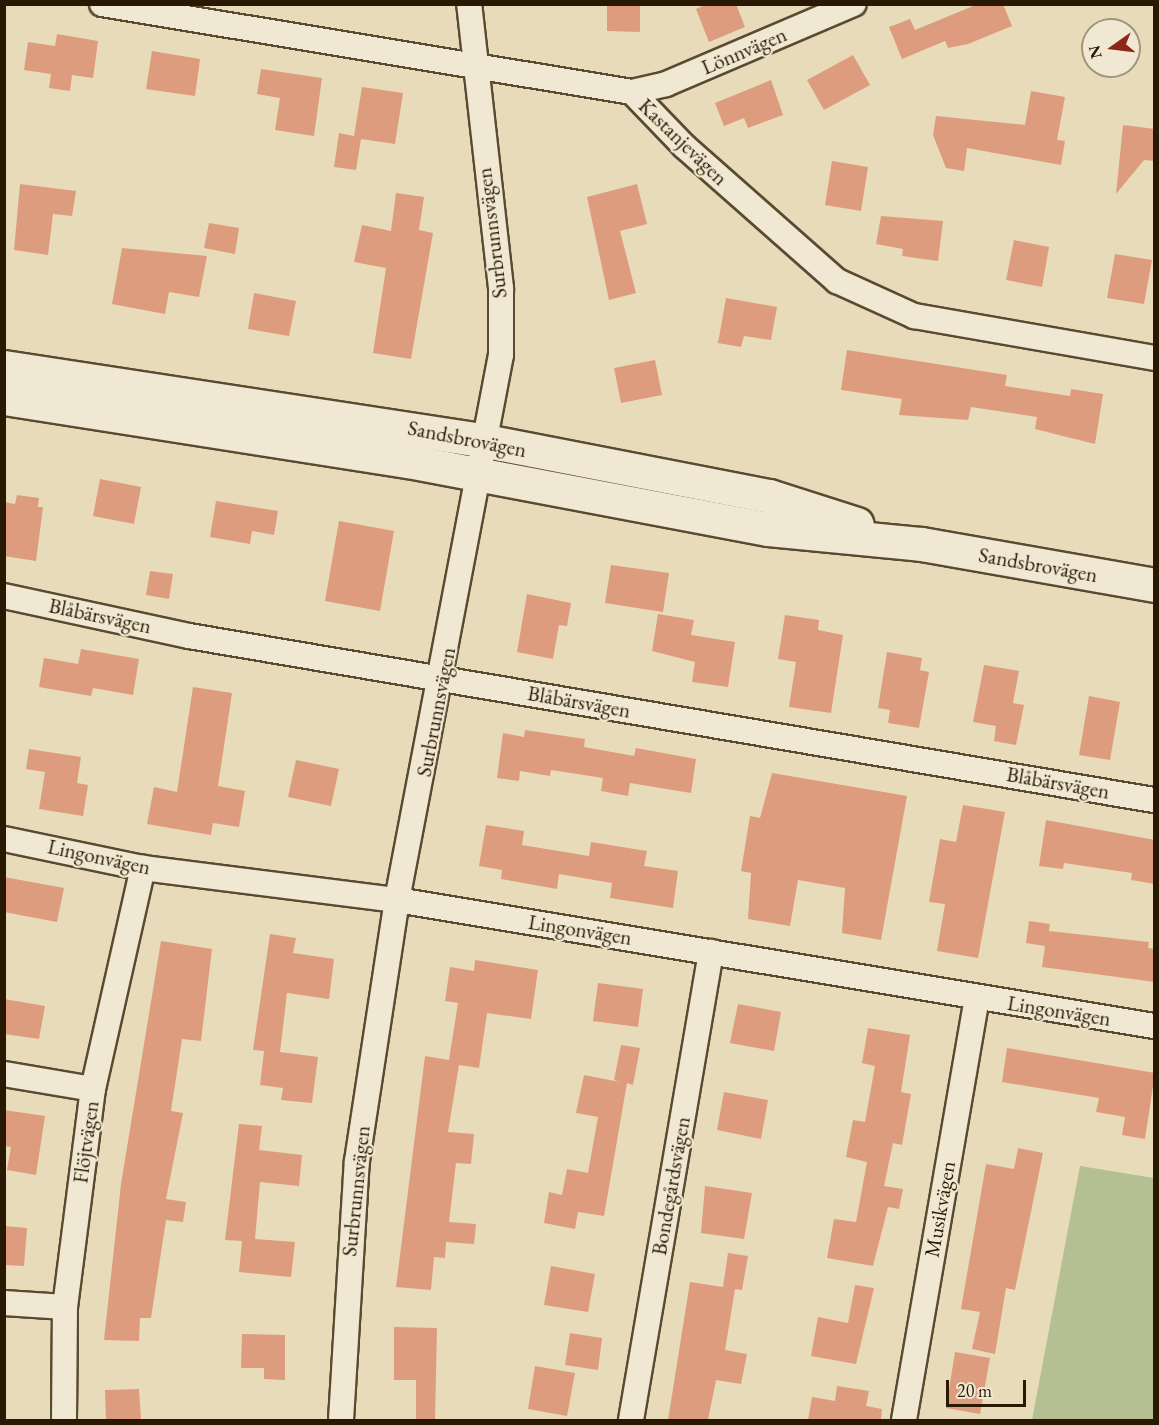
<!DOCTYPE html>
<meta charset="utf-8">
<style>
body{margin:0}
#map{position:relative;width:1159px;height:1425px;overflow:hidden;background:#e8dbba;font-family:"EB Garamond",serif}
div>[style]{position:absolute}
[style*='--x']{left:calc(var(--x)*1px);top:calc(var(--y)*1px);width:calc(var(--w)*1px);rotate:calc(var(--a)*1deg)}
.green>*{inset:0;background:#b4c091}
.building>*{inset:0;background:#de9c7f}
.roads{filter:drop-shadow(2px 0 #594a31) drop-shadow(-2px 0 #594a31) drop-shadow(0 2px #594a31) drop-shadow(0 -2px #594a31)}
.street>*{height:24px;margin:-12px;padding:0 12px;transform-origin:12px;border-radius:12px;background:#f0e8d2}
.secondary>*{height:33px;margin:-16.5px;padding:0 16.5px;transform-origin:16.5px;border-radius:16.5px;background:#f0e8d2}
span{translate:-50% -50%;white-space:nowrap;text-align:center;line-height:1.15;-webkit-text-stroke:4.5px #f0e8d2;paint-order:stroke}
.street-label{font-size:21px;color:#291903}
.frame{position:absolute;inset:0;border:6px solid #291903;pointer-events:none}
.north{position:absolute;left:1081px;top:18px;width:60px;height:60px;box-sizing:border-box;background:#f0e8d2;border:2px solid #a0957f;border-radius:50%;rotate:256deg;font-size:16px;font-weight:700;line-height:24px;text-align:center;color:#291903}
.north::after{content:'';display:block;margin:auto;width:21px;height:27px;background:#8f2418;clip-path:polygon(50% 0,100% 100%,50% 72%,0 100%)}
.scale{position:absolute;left:946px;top:1380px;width:80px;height:27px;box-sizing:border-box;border:3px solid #291903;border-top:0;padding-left:8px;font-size:18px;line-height:21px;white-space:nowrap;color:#291903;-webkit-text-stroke:4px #f0e8d2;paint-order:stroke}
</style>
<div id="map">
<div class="green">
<div style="clip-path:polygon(1080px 1166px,1154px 1178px,1154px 1420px,1032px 1420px)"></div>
</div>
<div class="building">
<div style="clip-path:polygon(607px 4px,640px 4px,640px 32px,607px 31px)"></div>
<div style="clip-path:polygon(707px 4px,736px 4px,745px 27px,709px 42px,696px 9px)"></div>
<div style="clip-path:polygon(978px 4px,1003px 4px,1012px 26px,968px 44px,948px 48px,945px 41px,902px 59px,889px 27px,910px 19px,915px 30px)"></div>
<div style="clip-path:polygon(57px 34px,98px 41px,93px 78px,72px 75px,70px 91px,49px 88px,51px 74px,24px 70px,28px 42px,55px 46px)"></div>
<div style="clip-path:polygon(152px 51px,200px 59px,195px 96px,146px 89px)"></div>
<div style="clip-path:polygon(853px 55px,870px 85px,824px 110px,807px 80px)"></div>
<div style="clip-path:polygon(261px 69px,322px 78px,314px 136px,275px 130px,280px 98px,257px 94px)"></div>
<div style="clip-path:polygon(771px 80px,783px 115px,748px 128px,744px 118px,724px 126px,715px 103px)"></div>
<div style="clip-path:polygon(362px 87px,403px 93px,395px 144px,361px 139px,356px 170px,334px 167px,339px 133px,354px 136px)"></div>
<div style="clip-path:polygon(1031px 91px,1065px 97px,1057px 140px,1065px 141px,1061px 165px,967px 148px,964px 171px,946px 168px,933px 135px,936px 116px,1025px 125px)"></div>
<div style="clip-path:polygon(1123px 125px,1155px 129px,1155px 161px,1144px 160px,1116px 194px)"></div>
<div style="clip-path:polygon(832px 161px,868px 167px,861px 211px,825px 205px)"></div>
<div style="clip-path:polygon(20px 184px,76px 191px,72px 216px,53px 214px,48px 255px,14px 250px)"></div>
<div style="clip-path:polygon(637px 184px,647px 224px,620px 231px,636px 293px,609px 300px,587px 197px)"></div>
<div style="clip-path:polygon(396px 193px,424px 197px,419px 230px,433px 233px,411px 359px,373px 353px,386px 268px,354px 262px,362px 225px,391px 231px)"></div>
<div style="clip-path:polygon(881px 216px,943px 221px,938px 261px,902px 256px,903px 249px,876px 244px)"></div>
<div style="clip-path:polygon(209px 223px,239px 228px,235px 254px,204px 248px)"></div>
<div style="clip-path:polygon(1014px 240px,1049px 247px,1042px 287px,1006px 280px)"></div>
<div style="clip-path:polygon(122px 248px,207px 256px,199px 297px,169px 292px,165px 314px,112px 304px)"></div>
<div style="clip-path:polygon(1115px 254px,1152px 260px,1144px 304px,1107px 298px)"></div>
<div style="clip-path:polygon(254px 293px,296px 301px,289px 336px,248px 329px)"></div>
<div style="clip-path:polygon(726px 298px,777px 307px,771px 340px,744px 336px,741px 347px,718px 343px)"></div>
<div style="clip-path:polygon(847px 350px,1007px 375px,1005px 386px,1070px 396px,1071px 389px,1103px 394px,1095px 444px,1035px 429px,1037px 417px,971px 407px,968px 420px,899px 415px,902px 399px,841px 390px)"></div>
<div style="clip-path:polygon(655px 360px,662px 395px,621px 403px,614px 368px)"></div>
<div style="clip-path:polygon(100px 479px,141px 487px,134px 524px,93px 516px)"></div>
<div style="clip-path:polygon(17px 495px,39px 498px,38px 507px,43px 507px,36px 561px,4px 556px,4px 502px,15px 504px)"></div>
<div style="clip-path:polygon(216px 501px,278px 511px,274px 535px,252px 531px,250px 544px,210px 537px)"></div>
<div style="clip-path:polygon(339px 521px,394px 531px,380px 611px,325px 601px)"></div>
<div style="clip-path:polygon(611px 565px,669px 573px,663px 612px,605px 603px)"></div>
<div style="clip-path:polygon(150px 571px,173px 574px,169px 599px,146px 595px)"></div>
<div style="clip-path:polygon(527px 594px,571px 603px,567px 626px,559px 625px,553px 659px,517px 652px)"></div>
<div style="clip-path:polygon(658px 614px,694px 620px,691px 635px,735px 642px,728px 687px,692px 682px,695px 662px,652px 651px)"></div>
<div style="clip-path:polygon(785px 615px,819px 620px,818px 630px,843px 635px,831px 713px,789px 707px,796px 662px,778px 659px)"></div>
<div style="clip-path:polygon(81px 649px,139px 659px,133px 695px,93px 688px,91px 696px,39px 687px,44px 658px,78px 664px)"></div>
<div style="clip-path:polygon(887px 652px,922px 658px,920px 670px,929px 672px,919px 728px,888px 723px,890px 710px,878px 708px)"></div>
<div style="clip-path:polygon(984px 665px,1019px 671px,1013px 703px,1024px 705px,1016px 745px,994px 741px,996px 726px,973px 722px)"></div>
<div style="clip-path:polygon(193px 687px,232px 693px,218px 786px,245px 791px,239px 827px,213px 823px,211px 835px,147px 824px,154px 787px,177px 792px)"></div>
<div style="clip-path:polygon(1089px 696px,1120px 702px,1110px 760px,1079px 755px)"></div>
<div style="clip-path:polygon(525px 730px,585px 739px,584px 747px,634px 756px,636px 748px,696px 759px,691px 793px,630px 783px,628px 796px,601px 791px,603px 778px,551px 770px,550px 776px,520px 771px,519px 781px,497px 778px,503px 733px,524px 737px)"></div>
<div style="clip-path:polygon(29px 749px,81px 757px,77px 783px,88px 785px,83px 816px,39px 809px,45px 772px,26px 769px)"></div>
<div style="clip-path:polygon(296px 760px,339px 769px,331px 806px,288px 797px)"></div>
<div style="clip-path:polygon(772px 773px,907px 796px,881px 940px,842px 933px,845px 888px,798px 880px,790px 926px,748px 919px,751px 873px,741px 871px,750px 816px,760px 818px)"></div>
<div style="clip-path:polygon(963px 805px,1005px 812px,978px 958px,937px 951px,945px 904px,929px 902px,940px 839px,956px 842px)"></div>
<div style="clip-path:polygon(1046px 820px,1155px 840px,1155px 884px,1131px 880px,1132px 873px,1064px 863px,1063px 869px,1039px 866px)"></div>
<div style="clip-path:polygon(486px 825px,524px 831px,522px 845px,589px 856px,591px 842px,647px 851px,644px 866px,678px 871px,673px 908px,610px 898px,612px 883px,559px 874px,557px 889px,501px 879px,502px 870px,479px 866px)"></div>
<div style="clip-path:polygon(4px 877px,64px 888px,57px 922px,4px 912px)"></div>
<div style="clip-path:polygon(1029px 921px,1050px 924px,1049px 931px,1149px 942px,1148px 948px,1155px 949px,1155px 982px,1042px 967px,1045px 946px,1026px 943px)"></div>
<div style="clip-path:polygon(270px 934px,296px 938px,293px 953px,334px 959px,329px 999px,287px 993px,280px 1052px,318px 1057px,312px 1103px,281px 1100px,283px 1088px,260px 1085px,264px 1051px,253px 1050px)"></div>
<div style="clip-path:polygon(161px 941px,212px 949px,201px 1041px,182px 1039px,171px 1111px,183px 1113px,166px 1199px,186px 1202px,183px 1222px,166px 1220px,151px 1318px,140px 1318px,139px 1341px,104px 1340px,121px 1184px)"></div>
<div style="clip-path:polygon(475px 960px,538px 970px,531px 1019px,487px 1013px,479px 1068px,459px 1065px,448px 1132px,474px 1134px,471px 1164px,456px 1163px,449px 1222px,476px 1224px,474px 1244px,446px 1242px,445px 1258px,434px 1257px,431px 1290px,396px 1287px,425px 1056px,449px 1060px,458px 1003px,445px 1001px,450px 967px,474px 971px)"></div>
<div style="clip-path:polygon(598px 983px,643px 989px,638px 1027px,593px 1021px)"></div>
<div style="clip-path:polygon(4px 999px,45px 1006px,39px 1039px,4px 1034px)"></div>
<div style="clip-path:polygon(738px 1004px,781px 1012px,774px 1051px,730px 1043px)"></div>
<div style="clip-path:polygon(868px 1028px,910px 1035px,901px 1092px,911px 1094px,902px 1145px,893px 1143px,884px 1186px,903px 1189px,899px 1209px,888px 1207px,873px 1266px,827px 1258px,834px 1219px,856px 1222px,867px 1162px,846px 1157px,853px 1120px,865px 1122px,875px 1066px,862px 1063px)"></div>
<div style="clip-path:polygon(621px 1045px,640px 1048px,633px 1085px,627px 1083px,604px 1216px,578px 1212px,575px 1229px,544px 1223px,549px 1192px,562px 1195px,567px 1169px,588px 1173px,598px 1117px,576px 1113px,584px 1075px,620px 1082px,614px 1080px)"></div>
<div style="clip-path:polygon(1007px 1048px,1155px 1073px,1145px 1139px,1122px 1135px,1125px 1117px,1096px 1112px,1099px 1098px,1002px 1082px)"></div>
<div style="clip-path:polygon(724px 1092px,768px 1100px,761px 1139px,717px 1130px)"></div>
<div style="clip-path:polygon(4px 1110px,45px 1116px,36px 1175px,7px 1170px,11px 1147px,4px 1146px)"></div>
<div style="clip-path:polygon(239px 1124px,262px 1126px,259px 1150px,302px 1155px,299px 1186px,260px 1182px,255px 1239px,295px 1242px,291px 1277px,239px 1272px,242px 1241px,225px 1240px)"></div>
<div style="clip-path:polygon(1018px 1148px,1043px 1153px,1015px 1290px,1006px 1288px,995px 1354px,972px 1349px,980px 1312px,961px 1309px,986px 1164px,1014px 1169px)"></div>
<div style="clip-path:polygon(705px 1186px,752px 1193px,744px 1239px,701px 1233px)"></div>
<div style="clip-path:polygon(4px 1226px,27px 1228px,24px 1266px,4px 1265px)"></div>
<div style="clip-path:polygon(728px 1253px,748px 1256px,742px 1290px,735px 1289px,725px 1350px,747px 1354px,741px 1384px,716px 1380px,708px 1420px,668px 1420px,690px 1282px,723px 1287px)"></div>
<div style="clip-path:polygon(551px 1266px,595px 1274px,588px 1312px,544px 1305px)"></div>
<div style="clip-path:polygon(855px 1285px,874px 1288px,856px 1364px,811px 1356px,818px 1317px,848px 1323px)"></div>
<div style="clip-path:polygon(394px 1327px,437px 1328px,435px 1420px,416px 1420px,416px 1380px,394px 1380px)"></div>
<div style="clip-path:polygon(570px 1333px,602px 1338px,598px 1370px,565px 1365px)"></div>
<div style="clip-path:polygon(242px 1334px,285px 1335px,285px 1380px,264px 1379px,264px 1368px,241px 1368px)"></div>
<div style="clip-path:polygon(955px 1352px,990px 1358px,980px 1414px,946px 1408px)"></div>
<div style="clip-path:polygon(535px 1366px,575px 1373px,567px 1416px,528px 1409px)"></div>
<div style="clip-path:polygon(837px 1386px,869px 1391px,866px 1406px,882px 1409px,881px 1420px,808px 1420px,812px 1397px,835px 1401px)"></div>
<div style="clip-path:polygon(139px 1389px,141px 1420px,106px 1420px,105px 1390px)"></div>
</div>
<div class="roads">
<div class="street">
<div style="--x:102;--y:4;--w:537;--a:9.43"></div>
<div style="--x:632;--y:92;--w:76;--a:46.1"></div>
<div style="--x:685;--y:147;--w:203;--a:41.4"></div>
<div style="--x:837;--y:281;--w:85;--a:24.4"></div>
<div style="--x:914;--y:316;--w:244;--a:9.9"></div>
<div style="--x:632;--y:92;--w:35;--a:-13"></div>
<div style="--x:666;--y:84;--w:204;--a:-23.1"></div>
<div style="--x:4;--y:596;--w:189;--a:12.2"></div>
<div style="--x:189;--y:636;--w:979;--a:9.65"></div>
<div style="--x:4;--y:839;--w:142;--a:11.8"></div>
<div style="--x:143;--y:868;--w:256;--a:7.2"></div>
<div style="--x:397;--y:900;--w:767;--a:9.45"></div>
<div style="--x:4;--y:1074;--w:90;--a:9.6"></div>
<div style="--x:4;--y:1303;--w:61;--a:3.8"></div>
<div style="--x:64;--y:1420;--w:113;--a:-89.5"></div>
<div style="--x:65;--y:1307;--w:220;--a:-82.7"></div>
<div style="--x:93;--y:1089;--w:227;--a:-77.3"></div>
<div style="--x:341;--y:1420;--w:259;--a:-86.5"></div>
<div style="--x:357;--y:1161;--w:264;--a:-81.3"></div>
<div style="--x:397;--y:900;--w:555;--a:-79.2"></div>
<div style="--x:501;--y:355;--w:67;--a:-90"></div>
<div style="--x:501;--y:288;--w:286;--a:-96.4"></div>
<div style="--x:631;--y:1420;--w:475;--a:-80.3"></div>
<div style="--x:904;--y:1420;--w:428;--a:-80.2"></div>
</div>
<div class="secondary">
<div style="--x:4;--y:367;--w:488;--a:8.7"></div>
<div style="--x:486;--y:441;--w:288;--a:11"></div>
<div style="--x:769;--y:496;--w:92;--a:17.7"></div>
<div style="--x:4;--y:398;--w:409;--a:8.9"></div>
<div style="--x:408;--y:461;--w:366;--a:10.7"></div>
<div style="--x:768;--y:529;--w:155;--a:5.6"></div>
<div style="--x:922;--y:544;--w:236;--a:10"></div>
</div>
</div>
<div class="street-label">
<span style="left:744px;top:51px;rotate:-23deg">Lönnvägen</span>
<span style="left:683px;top:142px;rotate:44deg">Kastanjevägen</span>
<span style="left:492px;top:233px;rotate:-97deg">Surbrunnsvägen</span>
<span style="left:467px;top:439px;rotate:11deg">Sandsbrovägen</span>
<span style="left:1038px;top:565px;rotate:10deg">Sandsbrovägen</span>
<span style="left:100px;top:616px;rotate:12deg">Blåbärsvägen</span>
<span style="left:579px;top:702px;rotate:10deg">Blåbärsvägen</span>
<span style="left:436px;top:712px;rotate:-79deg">Surbrunnsvägen</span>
<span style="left:1058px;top:783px;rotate:10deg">Blåbärsvägen</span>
<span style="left:99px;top:857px;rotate:12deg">Lingonvägen</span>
<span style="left:580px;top:930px;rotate:9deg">Lingonvägen</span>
<span style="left:1059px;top:1011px;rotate:9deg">Lingonvägen</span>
<span style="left:86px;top:1142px;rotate:-82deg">Flöjtvägen</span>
<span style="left:671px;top:1186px;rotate:-80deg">Bondegårdsvägen</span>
<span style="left:356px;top:1191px;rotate:-84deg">Surbrunnsvägen</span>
<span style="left:940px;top:1209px;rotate:-80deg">Musikvägen</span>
</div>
<div class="frame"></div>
<div class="north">N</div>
<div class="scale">20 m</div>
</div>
